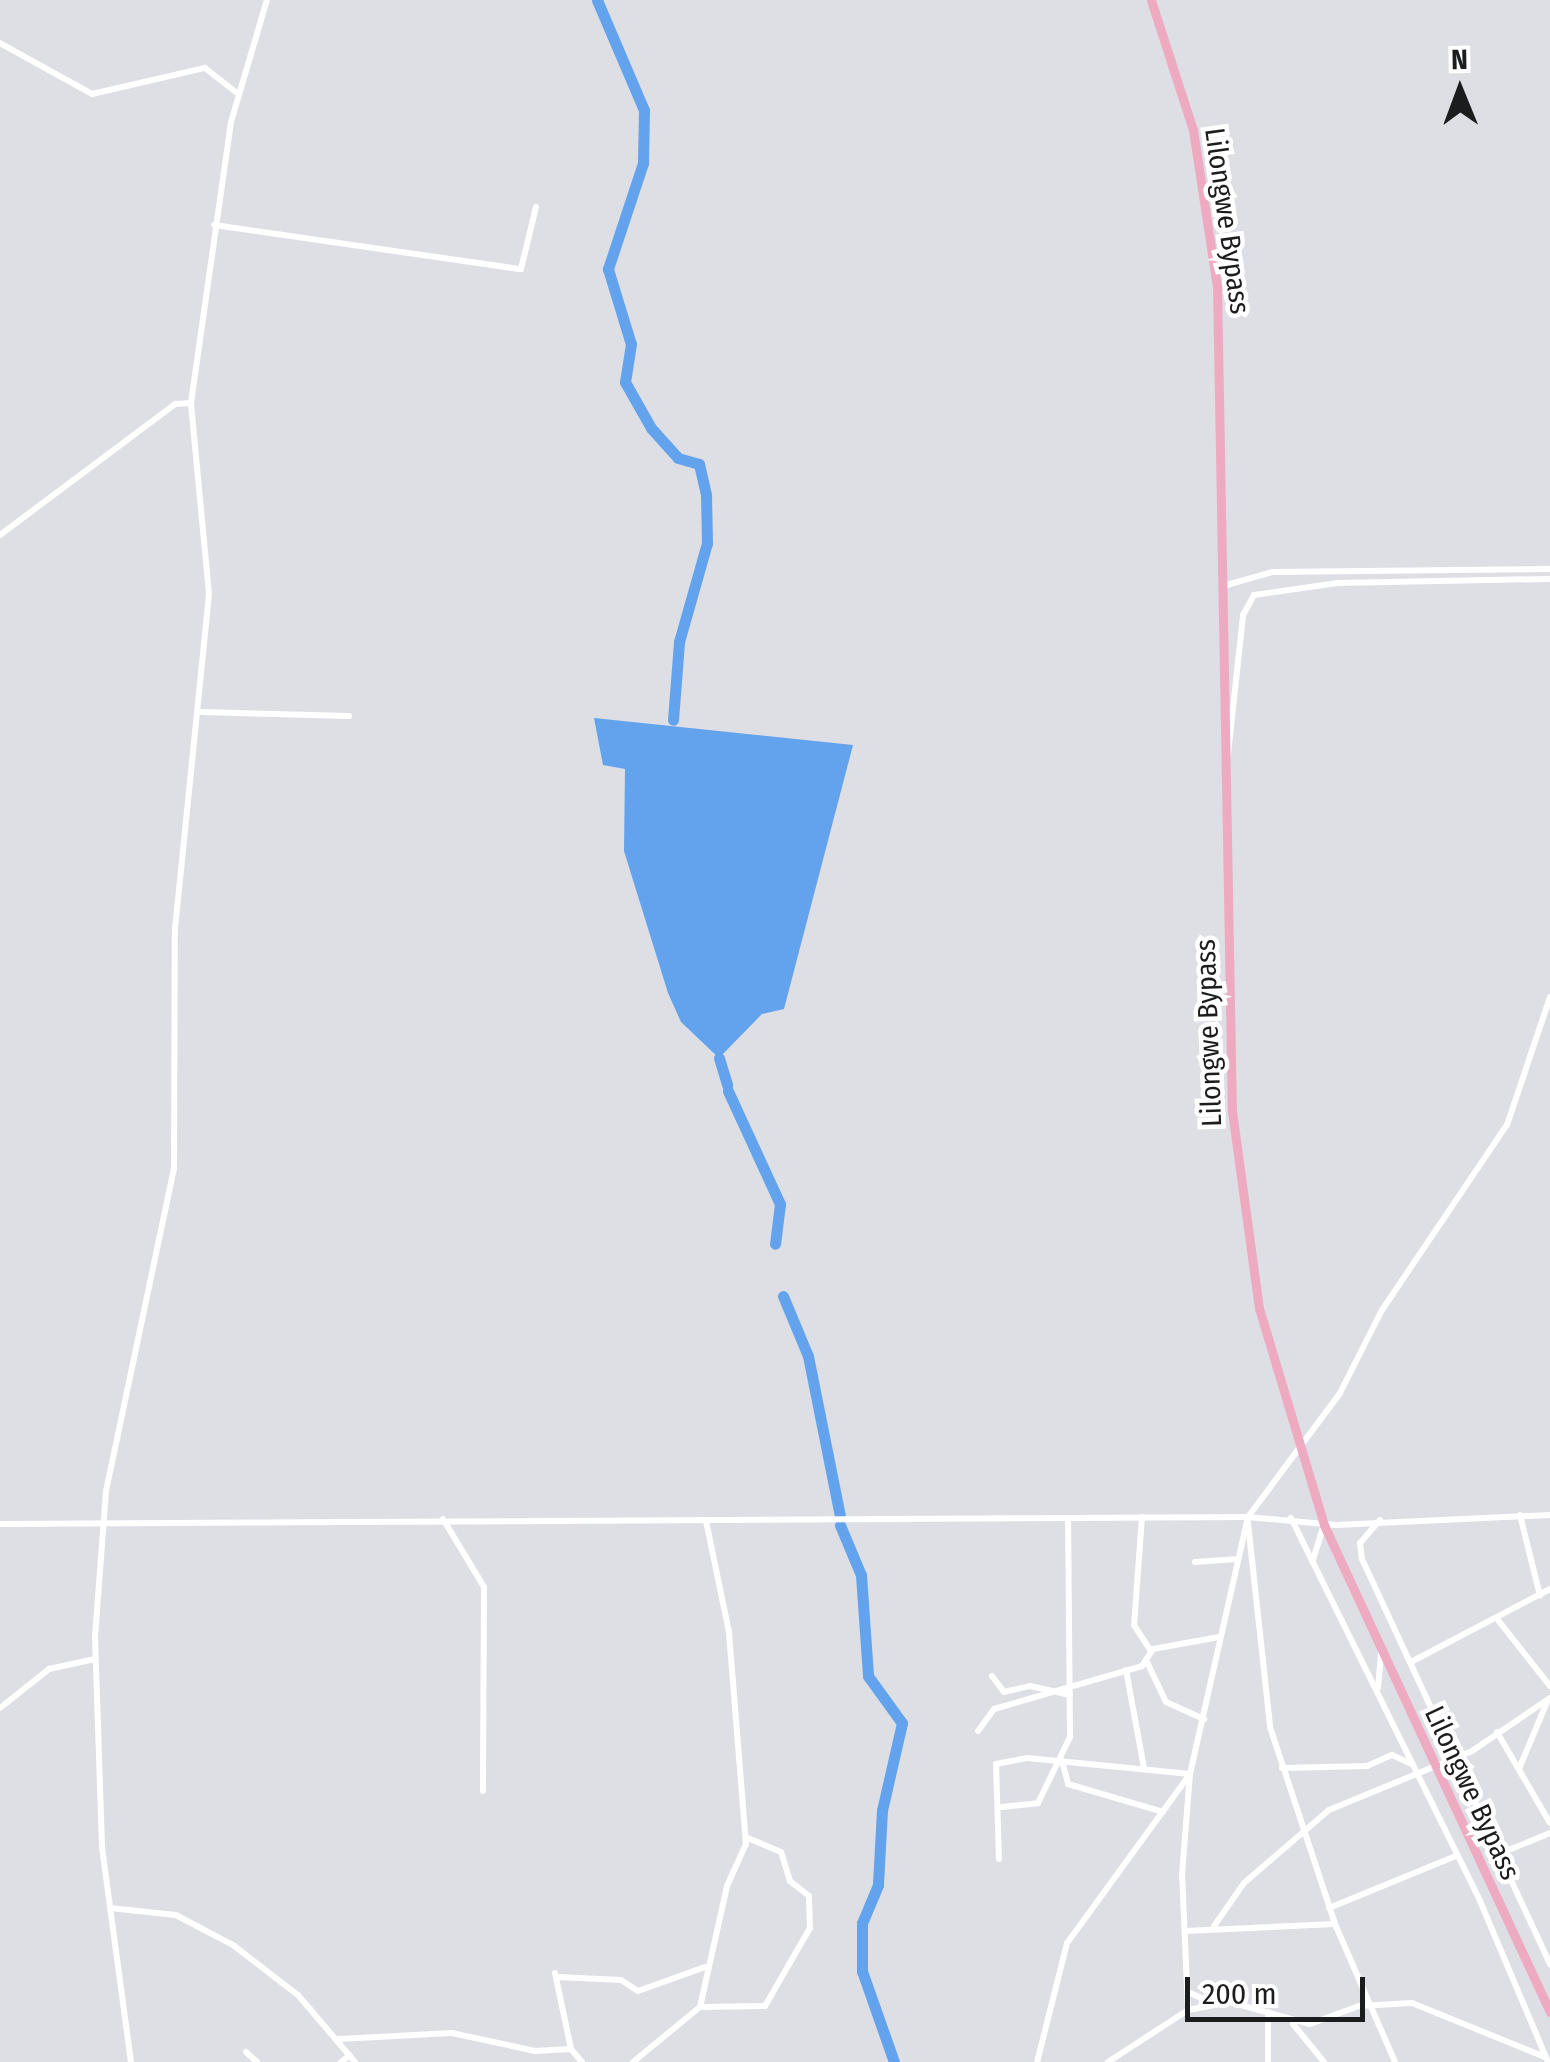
<!DOCTYPE html>
<style>
body{margin:0}
#map{position:relative;width:1550px;height:2062px;overflow:hidden;background:#dddfe5;font-family:"Fira Sans Condensed",sans-serif}
div>[style]{position:absolute}
[style*='--x']{left:calc(var(--x)*1px);top:calc(var(--y)*1px);width:calc(var(--w)*1px);rotate:calc(var(--a)*1deg)}
.water>*{inset:0;background:#63a2ec}
.river>*{height:11px;margin:-5.5px;padding:0 5.5px;transform-origin:5.5px;border-radius:5.5px;background:#63a2ec}
.minor>*{height:6px;margin:-3px;padding:0 3px;transform-origin:3px;border-radius:3px;background:#fff}
.primary>*{height:9px;margin:-4.5px;padding:0 4.5px;transform-origin:4.5px;border-radius:4.5px;background:#eeaac1}
span{translate:-50% -50%;white-space:nowrap;text-align:center;line-height:1.15;-webkit-text-stroke:9px #fff;paint-order:stroke}
.street-label{font-size:28px;color:#1b1c1e}
.north{position:absolute;left:1410px;top:40px;width:100px;height:100px;-webkit-text-stroke:8px #fff;paint-order:stroke;rotate:359deg;font-size:28px;font-weight:700;line-height:40px;text-align:center;color:#1b1c1e}
.north::after{content:'';display:block;margin:auto;width:35px;height:45px;background:#1b1c1e;clip-path:polygon(50% 0,100% 100%,50% 72%,0 100%)}
.scale{position:absolute;left:1185px;top:1977px;width:180px;height:45px;box-sizing:border-box;border:5px solid #1b1c1e;border-top:0;padding-left:12px;font-size:30px;line-height:35px;white-space:nowrap;color:#1b1c1e;-webkit-text-stroke:8px #fff;paint-order:stroke}
</style>
<div id="map">
<div class="water">
<div style="clip-path:polygon(594px 718px,853px 745px,784px 1009px,762px 1014px,719px 1058px,681px 1022px,668px 993px,624px 851px,625px 769px,603px 765px)"></div>
</div>
<div class="river">
<div style="--x:597;--y:0;--w:120;--a:66.9"></div>
<div style="--x:644;--y:110;--w:53;--a:91.1"></div>
<div style="--x:643;--y:163;--w:112;--a:108.3"></div>
<div style="--x:608;--y:269;--w:78;--a:73"></div>
<div style="--x:631;--y:344;--w:38;--a:99"></div>
<div style="--x:625;--y:382;--w:53;--a:60.5"></div>
<div style="--x:651;--y:428;--w:40;--a:48"></div>
<div style="--x:678;--y:458;--w:22;--a:16"></div>
<div style="--x:699;--y:464;--w:32;--a:77"></div>
<div style="--x:706;--y:495;--w:48;--a:88.8"></div>
<div style="--x:707;--y:543;--w:103;--a:105.8"></div>
<div style="--x:679;--y:642;--w:78;--a:94.4"></div>
<div style="--x:719;--y:1058;--w:28;--a:73"></div>
<div style="--x:728;--y:1091;--w:124;--a:65.3"></div>
<div style="--x:780;--y:1204;--w:40;--a:97.1"></div>
<div style="--x:783;--y:1296;--w:65;--a:67.4"></div>
<div style="--x:808;--y:1356;--w:163;--a:78.7"></div>
<div style="--x:840;--y:1525;--w:54;--a:67.2"></div>
<div style="--x:861;--y:1575;--w:101;--a:86"></div>
<div style="--x:868;--y:1676;--w:58;--a:54.1"></div>
<div style="--x:902;--y:1723;--w:89;--a:102.9"></div>
<div style="--x:882;--y:1810;--w:75;--a:93.1"></div>
<div style="--x:878;--y:1885;--w:41;--a:112.8"></div>
<div style="--x:862;--y:1923;--w:48;--a:90"></div>
<div style="--x:862;--y:1971;--w:96;--a:70.6"></div>
</div>
<div class="minor">
<div style="--x:0;--y:43;--w:105;--a:29"></div>
<div style="--x:92;--y:94;--w:116;--a:-13"></div>
<div style="--x:205;--y:68;--w:41;--a:38"></div>
<div style="--x:214;--y:225;--w:310;--a:8.2"></div>
<div style="--x:521;--y:269;--w:64;--a:-76.4"></div>
<div style="--x:0;--y:535;--w:219;--a:-36.8"></div>
<div style="--x:175;--y:404;--w:16;--a:-4"></div>
<div style="--x:1223;--y:586;--w:51;--a:-15.9"></div>
<div style="--x:1272;--y:572;--w:278;--a:-0.6"></div>
<div style="--x:202;--y:712;--w:147;--a:1.6"></div>
<div style="--x:1228;--y:754;--w:140;--a:-83.8"></div>
<div style="--x:1243;--y:615;--w:23;--a:-61"></div>
<div style="--x:1254;--y:595;--w:84;--a:-8.2"></div>
<div style="--x:1337;--y:583;--w:213;--a:-1.1"></div>
<div style="--x:1520;--y:1515;--w:83;--a:76.1"></div>
<div style="--x:1142;--y:1517;--w:108;--a:94.2"></div>
<div style="--x:1134;--y:1625;--w:30;--a:57"></div>
<div style="--x:1291;--y:1518;--w:427;--a:63.7"></div>
<div style="--x:1480;--y:1901;--w:175;--a:67.1"></div>
<div style="--x:443;--y:1519;--w:79;--a:58.9"></div>
<div style="--x:484;--y:1587;--w:204;--a:90.3"></div>
<div style="--x:1380;--y:1520;--w:30;--a:131"></div>
<div style="--x:1360;--y:1543;--w:16;--a:83"></div>
<div style="--x:1362;--y:1559;--w:447;--a:65.1"></div>
<div style="--x:1248;--y:1523;--w:205;--a:83.8"></div>
<div style="--x:1270;--y:1727;--w:207;--a:71.7"></div>
<div style="--x:1335;--y:1924;--w:150;--a:66.5"></div>
<div style="--x:0;--y:1524;--w:1248;--a:-0.32"></div>
<div style="--x:1248;--y:1517;--w:88;--a:5.2"></div>
<div style="--x:1336;--y:1525;--w:214;--a:-2.7"></div>
<div style="--x:1313;--y:1560;--w:37;--a:-73"></div>
<div style="--x:1195;--y:1562;--w:39;--a:-4"></div>
<div style="--x:1498;--y:1620;--w:84;--a:51.8"></div>
<div style="--x:1147;--y:1662;--w:44;--a:64.6"></div>
<div style="--x:1166;--y:1702;--w:42;--a:24.1"></div>
<div style="--x:1411;--y:1662;--w:157;--a:-27.7"></div>
<div style="--x:1126;--y:1670;--w:100;--a:79.6"></div>
<div style="--x:992;--y:1676;--w:20;--a:53"></div>
<div style="--x:1004;--y:1692;--w:27;--a:-13"></div>
<div style="--x:1030;--y:1686;--w:41;--a:12.7"></div>
<div style="--x:1378;--y:1688;--w:38;--a:-85"></div>
<div style="--x:0;--y:1708;--w:63;--a:-38.5"></div>
<div style="--x:49;--y:1669;--w:47;--a:-12.3"></div>
<div style="--x:978;--y:1731;--w:27;--a:-54"></div>
<div style="--x:994;--y:1709;--w:154;--a:-16.2"></div>
<div style="--x:1142;--y:1666;--w:20;--a:-57"></div>
<div style="--x:1153;--y:1649;--w:67;--a:-10.3"></div>
<div style="--x:1497;--y:1732;--w:105;--a:59.8"></div>
<div style="--x:1062;--y:1761;--w:24;--a:75"></div>
<div style="--x:1068;--y:1784;--w:99;--a:16.4"></div>
<div style="--x:1282;--y:1768;--w:85;--a:-1.3"></div>
<div style="--x:1367;--y:1766;--w:27;--a:-24"></div>
<div style="--x:1392;--y:1755;--w:21;--a:25"></div>
<div style="--x:1519;--y:1769;--w:73;--a:-67.3"></div>
<div style="--x:1002;--y:1807;--w:36;--a:-6"></div>
<div style="--x:1038;--y:1803;--w:73;--a:-64.1"></div>
<div style="--x:1070;--y:1737;--w:218;--a:-90.5"></div>
<div style="--x:1499;--y:1854;--w:55;--a:-22.4"></div>
<div style="--x:999;--y:1859;--w:95;--a:-91.8"></div>
<div style="--x:996;--y:1764;--w:32;--a:-11"></div>
<div style="--x:1027;--y:1758;--w:164;--a:5.6"></div>
<div style="--x:1190;--y:1774;--w:209;--a:126"></div>
<div style="--x:1067;--y:1943;--w:123;--a:104.1"></div>
<div style="--x:110;--y:1908;--w:66;--a:6.1"></div>
<div style="--x:176;--y:1915;--w:64;--a:27.8"></div>
<div style="--x:233;--y:1945;--w:82;--a:37.6"></div>
<div style="--x:298;--y:1995;--w:88;--a:49.6"></div>
<div style="--x:1329;--y:1908;--w:139;--a:-22.3"></div>
<div style="--x:1214;--y:1926;--w:52;--a:-55.1"></div>
<div style="--x:1244;--y:1883;--w:112;--a:-40.7"></div>
<div style="--x:1329;--y:1810;--w:155;--a:-22.4"></div>
<div style="--x:1472;--y:1751;--w:94;--a:-34.2"></div>
<div style="--x:1185;--y:1931;--w:150;--a:-2.7"></div>
<div style="--x:555;--y:1973;--w:78;--a:78.1"></div>
<div style="--x:558;--y:1977;--w:63;--a:2.7"></div>
<div style="--x:621;--y:1980;--w:20;--a:33"></div>
<div style="--x:638;--y:1991;--w:71;--a:-19.7"></div>
<div style="--x:1188;--y:1992;--w:27;--a:24"></div>
<div style="--x:700;--y:2007;--w:65;--a:-0.9"></div>
<div style="--x:765;--y:2006;--w:90;--a:-60"></div>
<div style="--x:810;--y:1928;--w:32;--a:-92"></div>
<div style="--x:809;--y:1896;--w:24;--a:-142"></div>
<div style="--x:790;--y:1881;--w:30;--a:-107"></div>
<div style="--x:781;--y:1852;--w:38;--a:-157"></div>
<div style="--x:1188;--y:2010;--w:135;--a:-92.5"></div>
<div style="--x:1182;--y:1875;--w:101;--a:-85.5"></div>
<div style="--x:1190;--y:1774;--w:263;--a:-77.3"></div>
<div style="--x:1248;--y:1517;--w:154;--a:-53.4"></div>
<div style="--x:1340;--y:1393;--w:93;--a:-63.2"></div>
<div style="--x:1382;--y:1310;--w:223;--a:-56"></div>
<div style="--x:1507;--y:1125;--w:135;--a:-71.4"></div>
<div style="--x:1268;--y:2012;--w:50;--a:90"></div>
<div style="--x:1293;--y:2024;--w:49;--a:50.8"></div>
<div style="--x:339;--y:2039;--w:113;--a:-3"></div>
<div style="--x:452;--y:2033;--w:85;--a:12.2"></div>
<div style="--x:535;--y:2051;--w:36;--a:-3"></div>
<div style="--x:571;--y:2049;--w:17;--a:50"></div>
<div style="--x:246;--y:2052;--w:15;--a:42"></div>
<div style="--x:131;--y:2062;--w:217;--a:-97.7"></div>
<div style="--x:102;--y:1847;--w:210;--a:-91.9"></div>
<div style="--x:95;--y:1637;--w:146;--a:-85.7"></div>
<div style="--x:106;--y:1491;--w:330;--a:-78.1"></div>
<div style="--x:174;--y:1168;--w:239;--a:-89.8"></div>
<div style="--x:175;--y:929;--w:337;--a:-84.2"></div>
<div style="--x:209;--y:594;--w:192;--a:-95.4"></div>
<div style="--x:191;--y:403;--w:284;--a:-81.9"></div>
<div style="--x:231;--y:122;--w:127;--a:-73.6"></div>
<div style="--x:341;--y:2062;--w:11;--a:-38"></div>
<div style="--x:633;--y:2062;--w:87;--a:-39.4"></div>
<div style="--x:700;--y:2007;--w:124;--a:-77.4"></div>
<div style="--x:727;--y:1886;--w:46;--a:-65.7"></div>
<div style="--x:746;--y:1844;--w:213;--a:-94.6"></div>
<div style="--x:729;--y:1632;--w:113;--a:-101.7"></div>
<div style="--x:1108;--y:2062;--w:95;--a:-33"></div>
<div style="--x:1188;--y:2010;--w:43;--a:-10.8"></div>
<div style="--x:1230;--y:2002;--w:83;--a:15.4"></div>
<div style="--x:1310;--y:2024;--w:52;--a:-20.2"></div>
<div style="--x:1359;--y:2006;--w:53;--a:-3.2"></div>
<div style="--x:1412;--y:2003;--w:144;--a:22.1"></div>
</div>
<div class="primary">
<div style="--x:1151;--y:0;--w:137;--a:72.1"></div>
<div style="--x:1193;--y:130;--w:159;--a:81.3"></div>
<div style="--x:1217;--y:287;--w:824;--a:88.96"></div>
<div style="--x:1232;--y:1111;--w:199;--a:82.2"></div>
<div style="--x:1259;--y:1308;--w:227;--a:73.3"></div>
<div style="--x:1324;--y:1525;--w:537;--a:65.11"></div>
</div>
<div class="street-label">
<span style="left:1227px;top:221px;rotate:82deg">Lilongwe Bypass</span>
<span style="left:1209px;top:1033px;rotate:-92deg">Lilongwe Bypass</span>
<span style="left:1472px;top:1793px;rotate:65deg">Lilongwe Bypass</span>
</div>
<div class="north">N</div>
<div class="scale">200 m</div>
</div>
